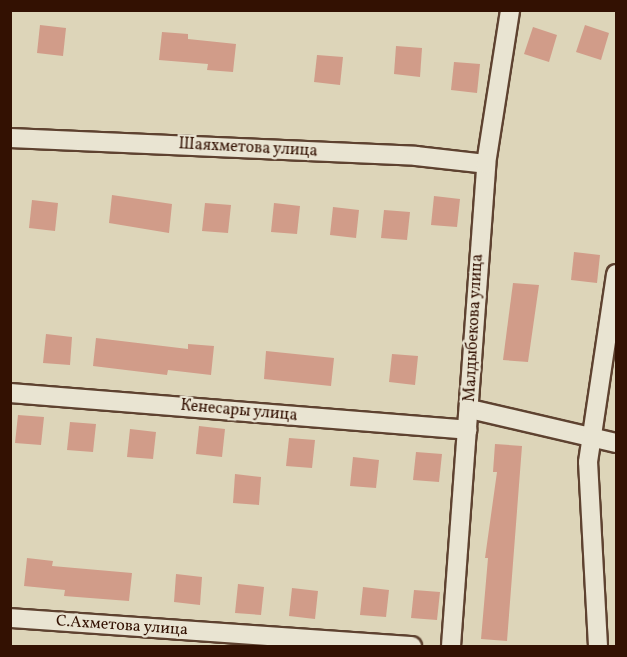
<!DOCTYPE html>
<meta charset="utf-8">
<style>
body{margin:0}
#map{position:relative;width:627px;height:657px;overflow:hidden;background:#ddd5b9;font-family:Vollkorn,serif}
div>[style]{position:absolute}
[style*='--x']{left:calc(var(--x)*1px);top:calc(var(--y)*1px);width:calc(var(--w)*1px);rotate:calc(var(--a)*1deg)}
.building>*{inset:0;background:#d19c89}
.roads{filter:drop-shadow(2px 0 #5e4230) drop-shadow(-2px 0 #5e4230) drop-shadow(0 2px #5e4230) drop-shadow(0 -2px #5e4230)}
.minor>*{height:18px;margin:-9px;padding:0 9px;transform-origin:9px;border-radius:9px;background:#e9e4d2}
span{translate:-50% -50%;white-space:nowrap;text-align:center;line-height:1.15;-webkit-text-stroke:4.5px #e9e4d2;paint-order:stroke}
.street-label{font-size:16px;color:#331102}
.frame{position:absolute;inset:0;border:12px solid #331102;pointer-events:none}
</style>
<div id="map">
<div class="building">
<div style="clip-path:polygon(40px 25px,66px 28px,63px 56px,37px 53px)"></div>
<div style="clip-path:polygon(585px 25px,609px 33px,601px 60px,576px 52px)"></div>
<div style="clip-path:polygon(533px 27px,557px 35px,549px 62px,524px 54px)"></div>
<div style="clip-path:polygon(162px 32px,188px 34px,188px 39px,236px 44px,233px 72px,207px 70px,208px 64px,159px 60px)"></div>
<div style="clip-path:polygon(396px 46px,422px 48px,420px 77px,394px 74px)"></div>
<div style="clip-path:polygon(317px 55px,343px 57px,340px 85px,314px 82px)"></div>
<div style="clip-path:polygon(454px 62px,480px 64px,477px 93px,451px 90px)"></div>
<div style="clip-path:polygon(112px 195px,172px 204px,169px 233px,109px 223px)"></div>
<div style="clip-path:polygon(434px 196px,460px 199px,457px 227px,431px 225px)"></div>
<div style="clip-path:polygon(32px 200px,58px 203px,55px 231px,29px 228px)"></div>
<div style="clip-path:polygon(205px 203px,231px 205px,228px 233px,202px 231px)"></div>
<div style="clip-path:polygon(274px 203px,300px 206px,297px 234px,271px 232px)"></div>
<div style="clip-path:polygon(333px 207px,359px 210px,356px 238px,330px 235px)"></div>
<div style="clip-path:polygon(384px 210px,410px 212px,407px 240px,381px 238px)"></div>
<div style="clip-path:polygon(574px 252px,600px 255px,597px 283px,571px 280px)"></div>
<div style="clip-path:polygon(513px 283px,539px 285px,528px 362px,503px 360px)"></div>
<div style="clip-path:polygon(46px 334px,72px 337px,70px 365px,43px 363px)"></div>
<div style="clip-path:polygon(96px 338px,188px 349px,188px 344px,214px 346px,211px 375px,168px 370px,167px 375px,93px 366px)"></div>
<div style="clip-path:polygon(266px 351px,334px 358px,331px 386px,264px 379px)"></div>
<div style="clip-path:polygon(392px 354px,418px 356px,415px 385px,389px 382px)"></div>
<div style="clip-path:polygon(18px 415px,44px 417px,41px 445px,15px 443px)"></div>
<div style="clip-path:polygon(70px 422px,96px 424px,93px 452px,67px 450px)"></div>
<div style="clip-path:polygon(199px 426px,225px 429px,222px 457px,196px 454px)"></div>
<div style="clip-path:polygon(130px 429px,156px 432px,153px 459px,127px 457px)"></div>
<div style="clip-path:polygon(289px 438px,315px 440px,312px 468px,286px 466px)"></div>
<div style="clip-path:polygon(495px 444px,522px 446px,507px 641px,481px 639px,488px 558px,485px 558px,497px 472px,493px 472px)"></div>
<div style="clip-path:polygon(416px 452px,442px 454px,439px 482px,413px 480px)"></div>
<div style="clip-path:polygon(353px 457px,379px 460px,376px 488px,350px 486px)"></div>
<div style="clip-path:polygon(235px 474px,261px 477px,259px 505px,233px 503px)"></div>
<div style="clip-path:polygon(27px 558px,53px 561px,52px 566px,132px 573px,129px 601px,64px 596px,65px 590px,24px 586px)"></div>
<div style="clip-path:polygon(176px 574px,202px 577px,200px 605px,174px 602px)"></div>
<div style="clip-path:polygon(238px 584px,264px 587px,261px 615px,235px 613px)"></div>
<div style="clip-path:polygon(363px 587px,389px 590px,386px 617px,360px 615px)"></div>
<div style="clip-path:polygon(292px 588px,318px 591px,315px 619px,289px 616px)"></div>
<div style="clip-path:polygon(414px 590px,440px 592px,437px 620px,411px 618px)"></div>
</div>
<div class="roads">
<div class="minor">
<div style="--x:10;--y:138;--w:406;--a:2.5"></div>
<div style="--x:416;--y:156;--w:70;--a:6.5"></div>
<div style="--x:10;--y:393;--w:459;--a:4.6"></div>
<div style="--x:470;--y:409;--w:150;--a:13.1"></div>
<div style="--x:10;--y:618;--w:403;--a:4"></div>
<div style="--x:451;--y:646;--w:483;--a:-85.8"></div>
<div style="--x:486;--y:164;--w:156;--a:-81.1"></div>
<div style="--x:598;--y:646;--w:184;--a:-93.1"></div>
<div style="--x:588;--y:462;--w:190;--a:-81.5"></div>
</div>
</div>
<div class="street-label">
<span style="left:248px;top:148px;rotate:3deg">Шаяхметова улица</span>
<span style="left:474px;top:328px;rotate:-87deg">Малдыбекова улица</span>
<span style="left:239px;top:411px;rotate:5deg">Кенесары улица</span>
<span style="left:122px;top:626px;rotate:4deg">С.Ахметова улица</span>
</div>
<div class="frame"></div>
</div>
